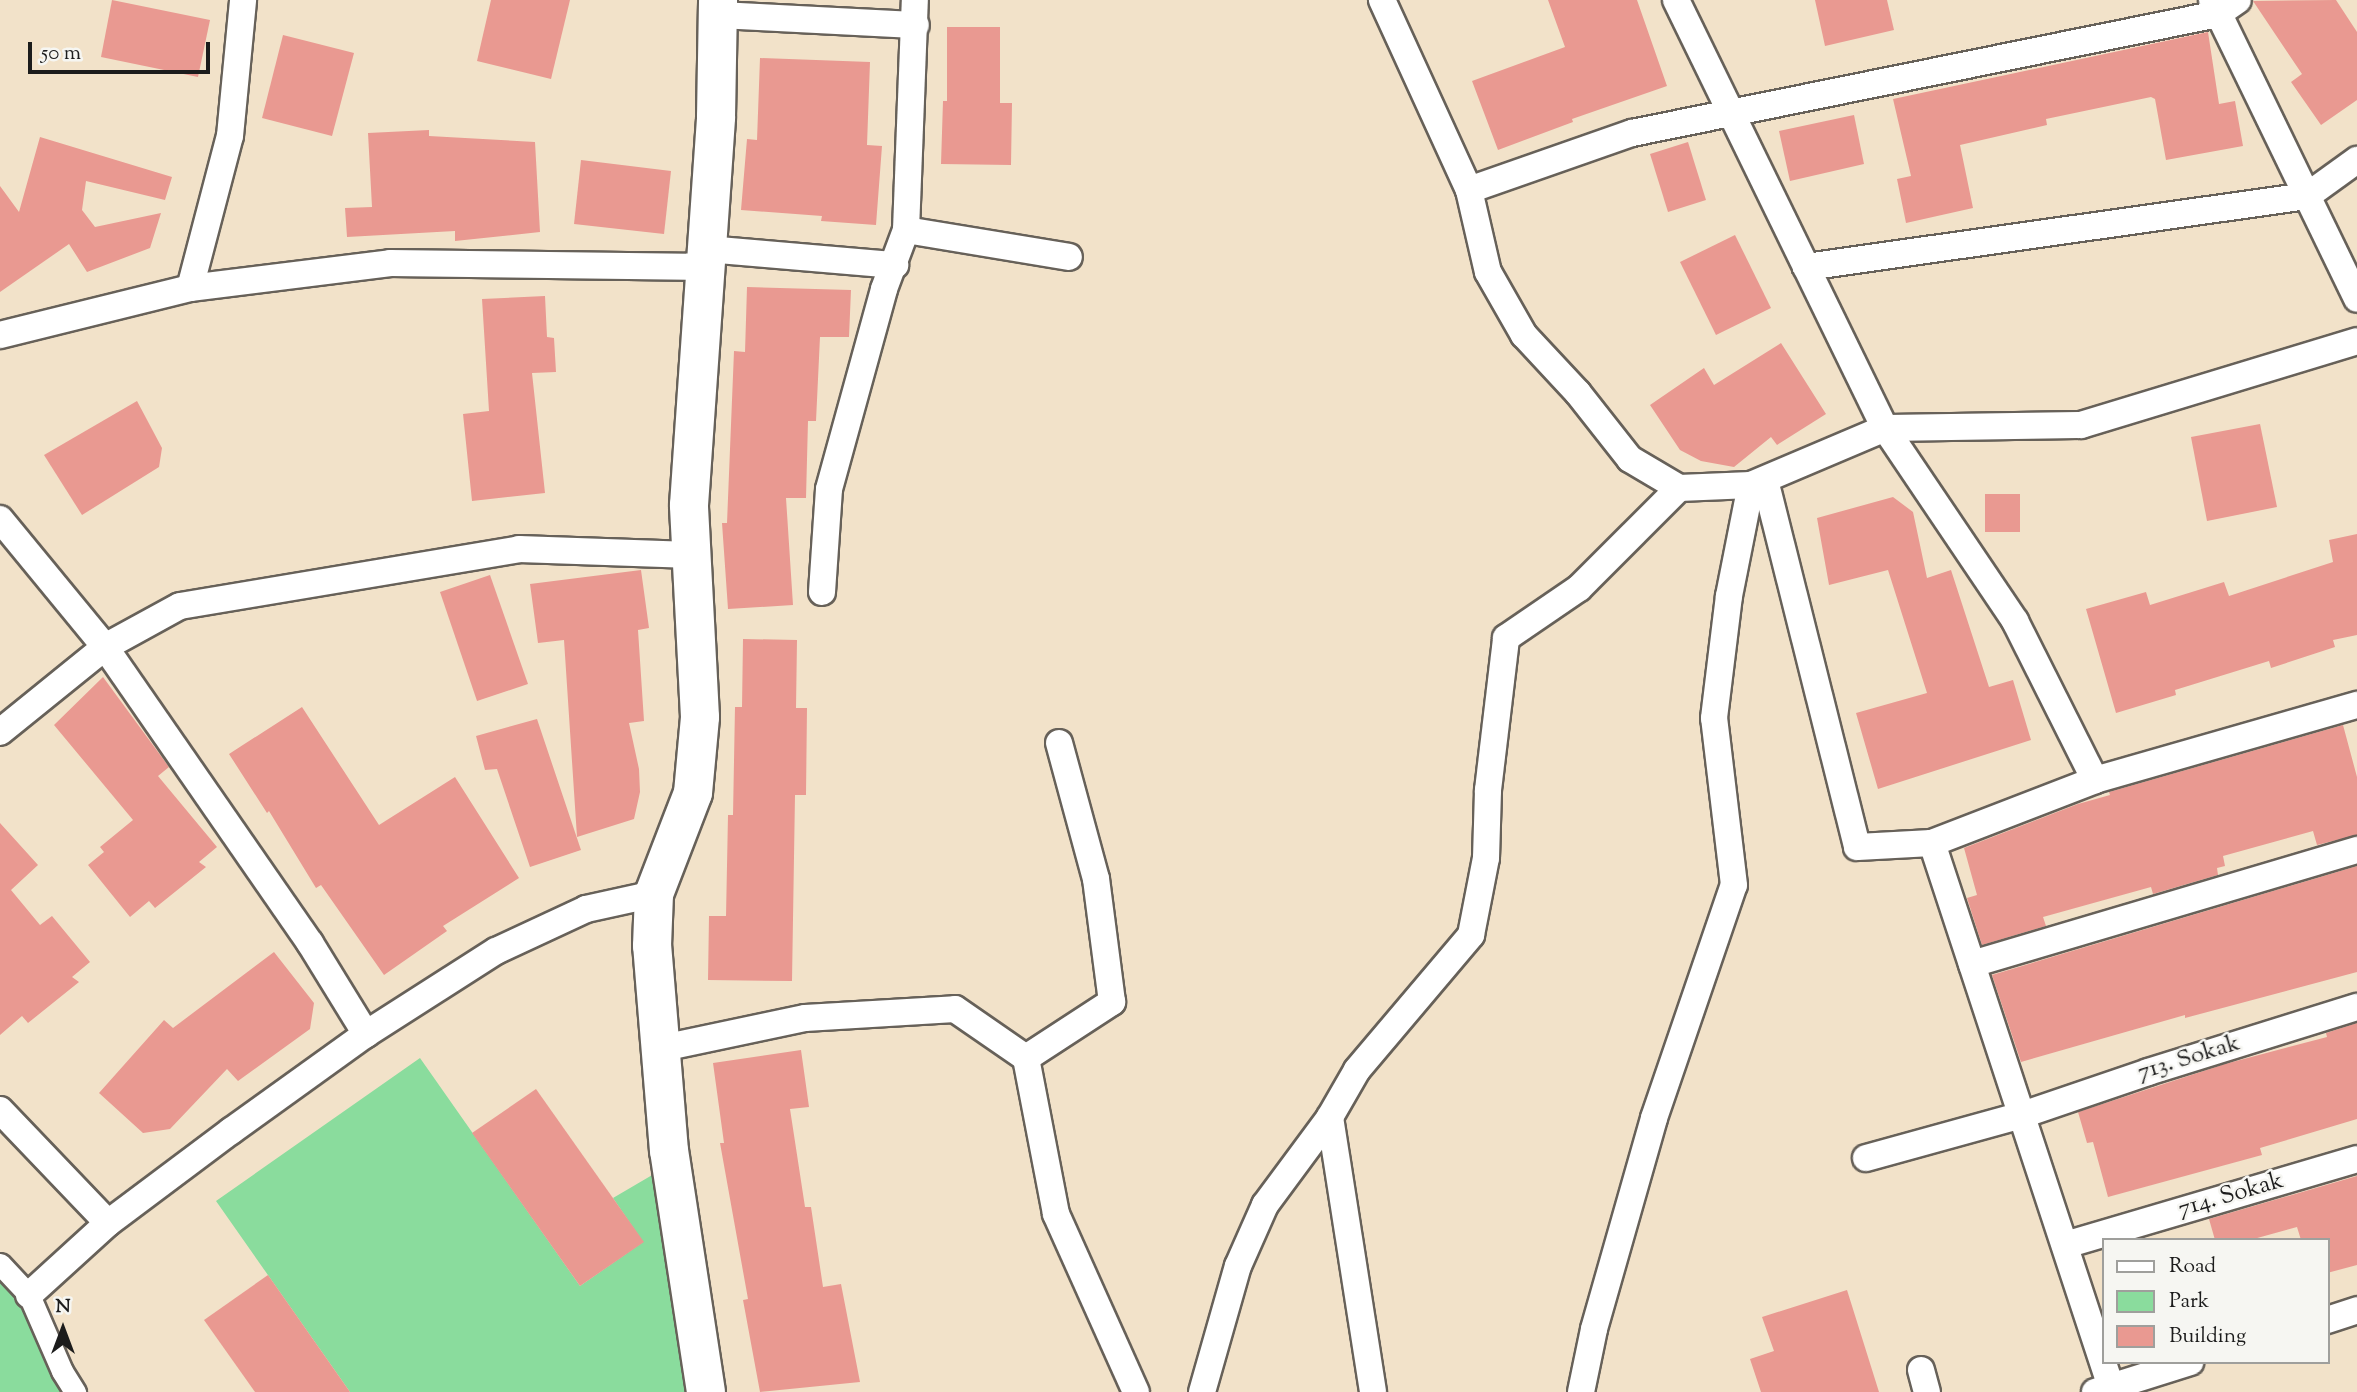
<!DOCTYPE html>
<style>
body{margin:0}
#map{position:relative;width:2357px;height:1392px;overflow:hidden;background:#f2e2c9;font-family:"Sorts Mill Goudy",serif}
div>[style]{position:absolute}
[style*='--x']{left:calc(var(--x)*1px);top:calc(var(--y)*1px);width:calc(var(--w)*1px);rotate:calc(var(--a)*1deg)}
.green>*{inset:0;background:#8adc9d}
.building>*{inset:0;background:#e99991}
.roads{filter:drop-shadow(2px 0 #676159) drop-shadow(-2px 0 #676159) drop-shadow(0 2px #676159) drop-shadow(0 -2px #676159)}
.pedestrian>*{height:21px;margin:-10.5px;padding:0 10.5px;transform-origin:10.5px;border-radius:10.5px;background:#fff}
.minor>*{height:26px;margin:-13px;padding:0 13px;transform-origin:13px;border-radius:13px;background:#fff}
.secondary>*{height:38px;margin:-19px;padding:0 19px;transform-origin:19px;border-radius:19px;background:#fff}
span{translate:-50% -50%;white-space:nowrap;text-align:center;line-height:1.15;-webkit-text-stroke:5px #f6f6f2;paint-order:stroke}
.street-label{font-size:24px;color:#1c1c1c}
.legend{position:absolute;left:2102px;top:1238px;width:228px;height:126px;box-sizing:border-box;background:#f6f6f2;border:2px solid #9f9f9c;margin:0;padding:9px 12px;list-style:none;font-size:21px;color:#1c1c1c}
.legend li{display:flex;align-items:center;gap:14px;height:35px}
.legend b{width:35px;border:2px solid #9f9f9c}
.north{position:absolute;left:28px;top:1294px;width:70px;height:70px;-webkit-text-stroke:5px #f6f6f2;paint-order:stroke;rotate:0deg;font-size:19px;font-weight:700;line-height:28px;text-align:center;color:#1c1c1c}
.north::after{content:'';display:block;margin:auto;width:24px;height:32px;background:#1c1c1c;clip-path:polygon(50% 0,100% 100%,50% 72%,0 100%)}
.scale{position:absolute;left:28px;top:42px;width:182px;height:32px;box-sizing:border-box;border:4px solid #1c1c1c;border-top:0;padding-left:9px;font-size:21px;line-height:24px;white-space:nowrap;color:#1c1c1c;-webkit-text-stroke:5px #f6f6f2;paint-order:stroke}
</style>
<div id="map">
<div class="green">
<div style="clip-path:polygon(420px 1058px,580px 1286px,643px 1242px,613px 1198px,671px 1164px,706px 1392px,350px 1392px,216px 1201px)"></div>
<div style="clip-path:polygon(0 1264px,75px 1392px,0 1392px)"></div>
</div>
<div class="building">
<div style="clip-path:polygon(112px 0,210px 20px,198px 77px,101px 57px)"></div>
<div style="clip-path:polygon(491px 0,570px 0,551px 79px,477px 61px)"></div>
<div style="clip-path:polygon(1548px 0,1637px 0,1667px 86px,1572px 119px,1573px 122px,1498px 150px,1472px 81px,1565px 47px)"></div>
<div style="clip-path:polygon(1815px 0,1887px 0,1894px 30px,1825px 46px)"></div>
<div style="clip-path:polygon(2336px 0,2357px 32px,2357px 100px,2321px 125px,2291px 82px,2302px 74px,2253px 1px)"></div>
<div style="clip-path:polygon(947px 27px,1000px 27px,1000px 103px,1012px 103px,1011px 165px,941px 164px,943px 101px,947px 101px)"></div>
<div style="clip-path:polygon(2208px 32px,2219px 104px,2235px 101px,2243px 146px,2166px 160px,2155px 99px,2151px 97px,2046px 119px,2047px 125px,1960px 145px,1973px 208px,1906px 223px,1897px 179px,1911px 176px,1893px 99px)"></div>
<div style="clip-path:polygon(283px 35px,354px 53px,332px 136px,262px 118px)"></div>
<div style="clip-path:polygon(760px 58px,870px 62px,867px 145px,882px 146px,876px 225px,821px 221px,822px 216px,741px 210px,747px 139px,757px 140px)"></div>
<div style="clip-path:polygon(1854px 115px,1864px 164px,1790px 181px,1779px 131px)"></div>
<div style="clip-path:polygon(429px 130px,429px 136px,535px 142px,540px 232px,455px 241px,455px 231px,347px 237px,345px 208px,372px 207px,368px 133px)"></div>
<div style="clip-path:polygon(40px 137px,172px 177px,165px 200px,86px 181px,82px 210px,95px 227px,161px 213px,150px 248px,87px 272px,69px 244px,0 292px,0 186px,19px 212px)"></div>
<div style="clip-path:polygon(1688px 142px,1706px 200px,1668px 212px,1650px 154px)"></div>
<div style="clip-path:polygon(581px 160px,671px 171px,664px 234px,574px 224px)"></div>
<div style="clip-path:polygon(1735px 235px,1771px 308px,1716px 335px,1680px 262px)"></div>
<div style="clip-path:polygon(747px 287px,851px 290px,849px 337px,820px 337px,816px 421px,808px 421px,806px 498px,786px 498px,793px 605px,728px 609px,722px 523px,727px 523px,734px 351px,745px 352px)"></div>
<div style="clip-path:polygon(545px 296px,547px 337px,554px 338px,556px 372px,532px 373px,545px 493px,472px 501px,463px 414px,489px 411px,482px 299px)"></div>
<div style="clip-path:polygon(1781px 343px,1826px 414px,1777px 445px,1771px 437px,1734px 467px,1701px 461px,1680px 450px,1650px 405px,1704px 368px,1714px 385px)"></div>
<div style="clip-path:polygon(137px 401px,162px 448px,159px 467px,82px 515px,44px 455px)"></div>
<div style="clip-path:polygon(2260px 424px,2277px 507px,2207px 521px,2191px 437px)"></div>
<div style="clip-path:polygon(1985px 494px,2020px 494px,2020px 532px,1985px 532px)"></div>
<div style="clip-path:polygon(1893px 497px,1913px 512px,1927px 578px,1951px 570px,1989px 687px,2013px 680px,2031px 740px,1878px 789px,1856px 713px,1927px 693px,1888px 570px,1829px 585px,1817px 518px)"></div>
<div style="clip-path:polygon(2357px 534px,2357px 635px,2333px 640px,2335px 647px,2271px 668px,2269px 661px,2175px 690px,2176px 695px,2116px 713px,2086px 609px,2146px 592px,2150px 605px,2224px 582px,2229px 596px,2333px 562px,2329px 540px)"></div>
<div style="clip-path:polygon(641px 570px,649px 628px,638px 630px,644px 721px,629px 723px,639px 769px,640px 792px,634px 819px,577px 837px,564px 640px,538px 643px,530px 584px)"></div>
<div style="clip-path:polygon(490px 575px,528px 684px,477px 701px,440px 592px)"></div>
<div style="clip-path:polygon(743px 639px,797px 640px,796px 708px,807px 708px,806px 795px,795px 795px,792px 981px,708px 980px,709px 916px,726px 916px,728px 815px,733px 815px,735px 707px,742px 707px)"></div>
<div style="clip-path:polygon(103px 677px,169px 767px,158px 776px,217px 847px,199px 862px,206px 867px,155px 908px,149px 901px,130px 917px,88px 865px,104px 852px,100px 847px,133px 820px,54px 725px)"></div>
<div style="clip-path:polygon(302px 707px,379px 825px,455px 777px,519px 878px,443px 926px,447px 931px,384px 975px,321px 885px,316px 888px,269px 811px,267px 813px,229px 754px)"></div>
<div style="clip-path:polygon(537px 719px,581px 850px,530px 867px,497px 769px,485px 770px,476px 736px)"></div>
<div style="clip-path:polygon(2343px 725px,2357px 777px,2357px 835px,2317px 845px,2313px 831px,2223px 856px,2225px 866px,2217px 868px,2218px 875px,2153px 894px,2151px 887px,2043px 917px,2046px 926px,1982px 945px,1967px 898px,1977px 895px,1964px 848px,2078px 804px,2110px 795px,2109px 792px)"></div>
<div style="clip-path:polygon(0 823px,38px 865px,11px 890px,40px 925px,52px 916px,90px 962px,72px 977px,79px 982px,28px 1023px,22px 1016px,0 1035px)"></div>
<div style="clip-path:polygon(2357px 866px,2357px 972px,2185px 1018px,2185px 1015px,2021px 1062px,1992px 975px)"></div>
<div style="clip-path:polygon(274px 952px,314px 1003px,310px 1029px,238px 1081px,227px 1069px,170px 1129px,143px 1133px,99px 1093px,164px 1020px,173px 1028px)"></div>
<div style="clip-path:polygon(2357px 1023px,2357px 1119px,2260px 1148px,2262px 1155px,2108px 1197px,2093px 1142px,2087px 1143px,2078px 1112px,2225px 1064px,2327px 1037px,2326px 1033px)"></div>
<div style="clip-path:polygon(801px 1050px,809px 1107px,790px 1109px,805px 1207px,811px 1207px,823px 1287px,841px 1284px,860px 1382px,760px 1392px,743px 1300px,748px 1299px,720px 1143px,724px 1143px,713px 1063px)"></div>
<div style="clip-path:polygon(536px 1089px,644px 1242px,580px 1286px,472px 1133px)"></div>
<div style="clip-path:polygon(2357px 1176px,2357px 1265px,2327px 1273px,2327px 1240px,2301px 1240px,2297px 1227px,2250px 1240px,2215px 1240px,2209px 1219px)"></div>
<div style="clip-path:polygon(268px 1275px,350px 1392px,255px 1392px,204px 1320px)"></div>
<div style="clip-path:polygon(1847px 1290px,1879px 1392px,1761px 1392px,1750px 1359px,1774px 1351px,1762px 1317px)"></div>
</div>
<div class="roads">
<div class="pedestrian">
<div style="--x:0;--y:1264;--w:42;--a:46.9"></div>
<div style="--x:29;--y:1295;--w:83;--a:66.5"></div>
<div style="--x:62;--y:1371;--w:25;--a:58"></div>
</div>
<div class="minor">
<div style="--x:1382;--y:0;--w:209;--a:65.4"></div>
<div style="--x:1469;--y:190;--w:84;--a:77"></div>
<div style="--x:1488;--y:272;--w:73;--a:60.3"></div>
<div style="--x:1524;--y:335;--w:79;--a:47"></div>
<div style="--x:1578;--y:393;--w:84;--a:51.8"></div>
<div style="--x:1630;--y:459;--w:57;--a:30.6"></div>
<div style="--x:1679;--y:488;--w:72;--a:-2.4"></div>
<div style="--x:1751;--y:485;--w:146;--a:-23"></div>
<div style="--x:1885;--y:428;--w:196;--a:-0.9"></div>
<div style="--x:2081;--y:425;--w:288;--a:-16.9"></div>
<div style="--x:1676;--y:0;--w:476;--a:64"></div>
<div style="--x:1885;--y:428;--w:233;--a:56"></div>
<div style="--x:2015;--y:621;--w:178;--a:63.3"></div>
<div style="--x:2212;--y:0;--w:332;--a:64.1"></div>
<div style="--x:718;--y:15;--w:198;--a:2.9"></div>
<div style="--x:1469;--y:190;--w:173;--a:-19.3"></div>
<div style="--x:1632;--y:133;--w:598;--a:-11.48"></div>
<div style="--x:2218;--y:14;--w:24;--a:-35"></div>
<div style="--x:906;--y:230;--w:165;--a:9.4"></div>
<div style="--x:707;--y:249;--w:189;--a:4.9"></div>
<div style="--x:1806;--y:267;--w:506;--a:-8.07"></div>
<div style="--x:2307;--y:196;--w:62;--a:-35.8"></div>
<div style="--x:190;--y:288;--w:202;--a:-7.1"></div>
<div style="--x:390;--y:263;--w:316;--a:0.7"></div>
<div style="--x:0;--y:335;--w:196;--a:-13.9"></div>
<div style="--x:190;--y:288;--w:157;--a:-75.3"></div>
<div style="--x:230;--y:136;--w:137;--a:-84.5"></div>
<div style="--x:1765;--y:480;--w:378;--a:75.9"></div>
<div style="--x:1857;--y:847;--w:75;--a:-3.1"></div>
<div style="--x:0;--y:519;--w:166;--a:50.6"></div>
<div style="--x:105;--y:647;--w:360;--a:55.3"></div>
<div style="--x:310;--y:943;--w:107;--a:58.4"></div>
<div style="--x:822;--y:592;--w:103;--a:-86.1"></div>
<div style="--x:829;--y:489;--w:207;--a:-74.6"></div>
<div style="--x:884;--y:289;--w:63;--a:-69.6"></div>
<div style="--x:906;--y:230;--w:230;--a:-87.8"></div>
<div style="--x:0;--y:732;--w:135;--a:-39"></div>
<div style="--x:105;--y:647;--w:85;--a:-28.7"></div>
<div style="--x:180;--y:606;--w:344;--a:-9.5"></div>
<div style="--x:519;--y:549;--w:173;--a:2"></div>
<div style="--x:1972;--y:964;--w:402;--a:-16.5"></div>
<div style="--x:658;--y:1049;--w:150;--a:-11.9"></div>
<div style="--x:805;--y:1018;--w:150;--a:-3.4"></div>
<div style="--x:955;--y:1009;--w:86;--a:34.6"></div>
<div style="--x:1026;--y:1058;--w:159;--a:79.1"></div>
<div style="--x:1056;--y:1214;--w:195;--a:65.8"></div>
<div style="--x:1026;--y:1058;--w:103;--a:-33.1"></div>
<div style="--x:1112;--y:1002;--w:124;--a:-97.4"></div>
<div style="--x:1096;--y:879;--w:141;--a:-105.2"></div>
<div style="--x:0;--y:1110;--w:156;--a:46.3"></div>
<div style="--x:1330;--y:1117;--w:278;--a:81.1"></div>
<div style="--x:1866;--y:1158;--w:162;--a:-15.4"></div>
<div style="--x:2022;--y:1115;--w:133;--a:-18.8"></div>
<div style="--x:2148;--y:1072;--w:219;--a:-17.3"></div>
<div style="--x:2065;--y:1245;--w:304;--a:-16.4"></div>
<div style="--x:29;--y:1295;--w:107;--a:-42.3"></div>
<div style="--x:108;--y:1223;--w:154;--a:-36.8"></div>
<div style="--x:231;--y:1131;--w:166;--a:-35.7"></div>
<div style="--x:366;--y:1034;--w:154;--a:-32.6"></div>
<div style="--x:496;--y:951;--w:99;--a:-25"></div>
<div style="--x:586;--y:909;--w:70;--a:-12.4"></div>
<div style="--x:2327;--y:1320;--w:32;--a:-18"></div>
<div style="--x:1921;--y:1370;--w:23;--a:75"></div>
<div style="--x:2111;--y:1387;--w:573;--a:-108.21"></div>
<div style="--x:1932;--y:843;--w:175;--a:-21.1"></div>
<div style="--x:2095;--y:780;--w:273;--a:-16"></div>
<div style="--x:1202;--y:1392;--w:131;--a:-74.1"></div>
<div style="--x:1238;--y:1266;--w:67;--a:-66.1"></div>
<div style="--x:1265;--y:1205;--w:109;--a:-53.5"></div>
<div style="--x:1330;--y:1117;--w:54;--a:-60.1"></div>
<div style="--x:1357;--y:1070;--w:177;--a:-49.8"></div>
<div style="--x:1471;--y:935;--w:78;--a:-79"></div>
<div style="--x:1486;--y:858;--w:68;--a:-88.3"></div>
<div style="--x:1488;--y:790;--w:153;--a:-83.2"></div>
<div style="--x:1506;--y:638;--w:88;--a:-34.4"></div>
<div style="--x:1579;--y:588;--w:141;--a:-45"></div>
<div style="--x:1581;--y:1392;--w:64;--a:-78.3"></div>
<div style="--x:1594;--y:1329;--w:219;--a:-74.1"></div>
<div style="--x:1654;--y:1118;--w:246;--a:-71.1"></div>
<div style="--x:1734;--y:885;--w:168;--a:-96.8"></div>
<div style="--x:1714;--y:718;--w:123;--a:-83"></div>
<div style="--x:1729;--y:596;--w:113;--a:-78.8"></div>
<div style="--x:2095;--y:1392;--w:100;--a:-17.5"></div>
</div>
<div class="secondary">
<div style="--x:706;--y:1392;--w:244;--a:-98.7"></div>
<div style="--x:669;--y:1151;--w:206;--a:-94.7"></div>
<div style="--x:652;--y:946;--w:52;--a:-87.8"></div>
<div style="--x:654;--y:894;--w:108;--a:-68.9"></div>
<div style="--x:693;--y:793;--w:76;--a:-84.7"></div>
<div style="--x:700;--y:717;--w:212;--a:-93"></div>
<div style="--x:689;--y:505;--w:389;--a:-86"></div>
<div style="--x:716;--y:117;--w:117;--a:-89"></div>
</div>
</div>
<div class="street-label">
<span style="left:2189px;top:1059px;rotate:-17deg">713. Sokak</span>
<span style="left:2231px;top:1196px;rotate:-16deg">714. Sokak</span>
</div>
<ul class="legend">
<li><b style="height:9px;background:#fff"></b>Road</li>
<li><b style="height:19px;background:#8adc9d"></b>Park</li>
<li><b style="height:19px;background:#e99991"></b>Building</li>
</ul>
<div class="north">N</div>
<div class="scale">50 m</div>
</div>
